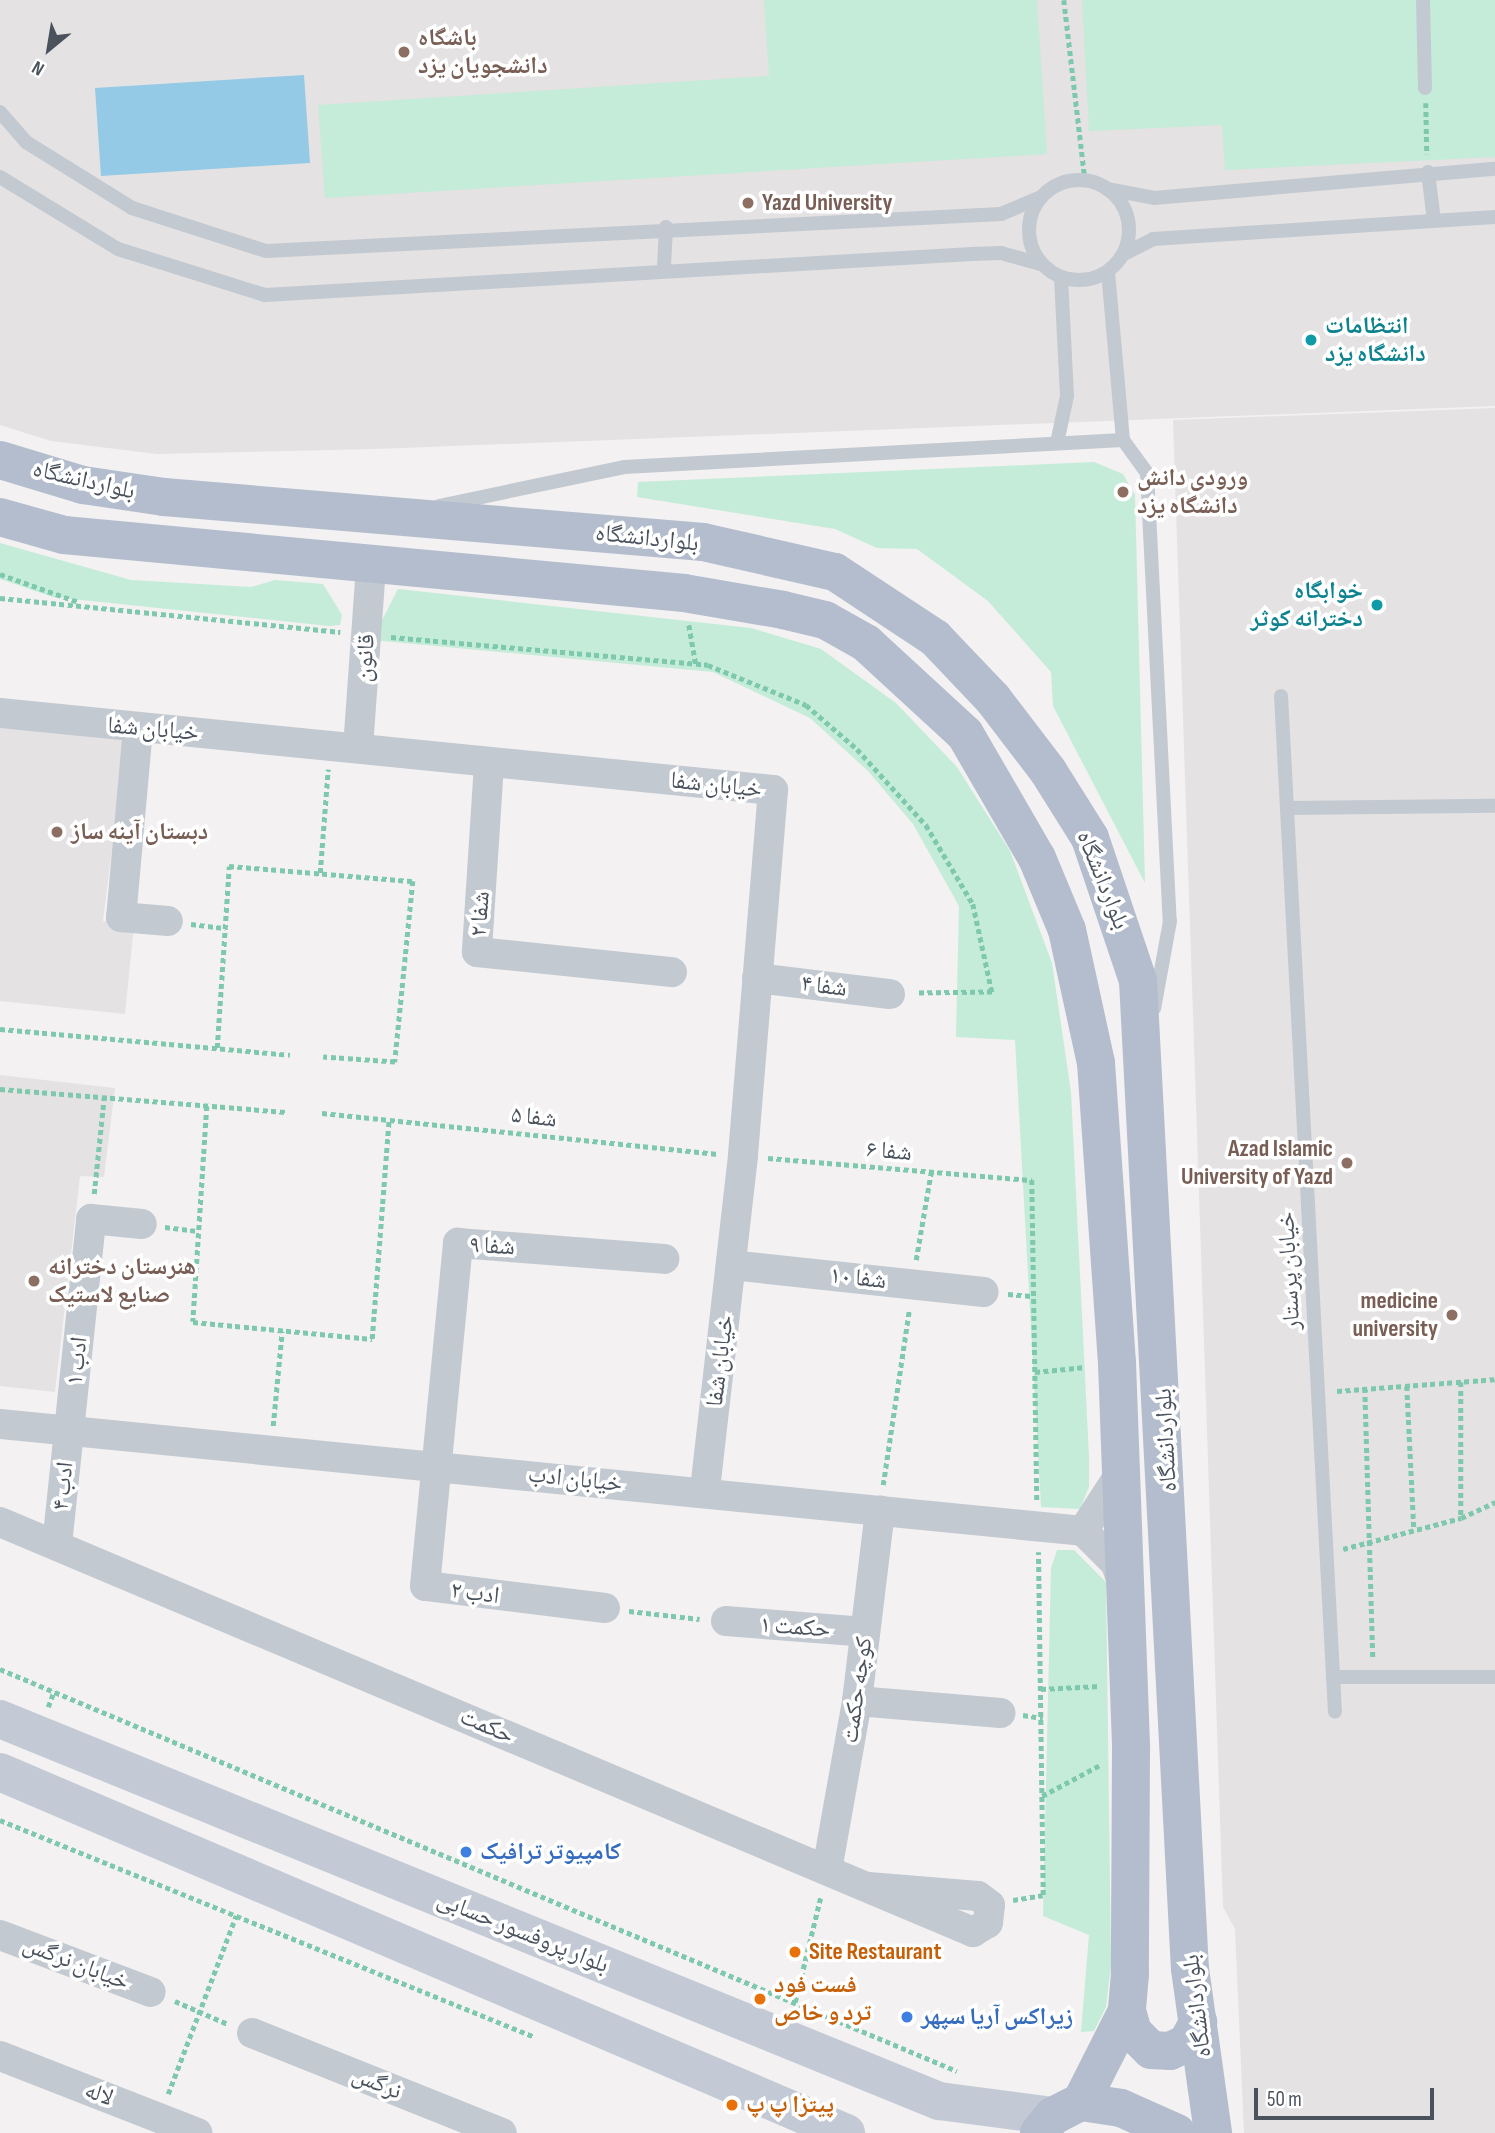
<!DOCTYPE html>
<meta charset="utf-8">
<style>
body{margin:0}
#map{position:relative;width:1495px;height:2133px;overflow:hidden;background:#f3f1f1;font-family:"Sofia Sans Condensed","Noto Naskh Arabic",sans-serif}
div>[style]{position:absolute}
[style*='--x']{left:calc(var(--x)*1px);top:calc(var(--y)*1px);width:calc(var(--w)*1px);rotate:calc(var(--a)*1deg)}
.education>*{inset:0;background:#e4e2e2}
.green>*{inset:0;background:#c4ecd9}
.water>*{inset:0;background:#94cae6}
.path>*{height:4.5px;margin-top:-2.25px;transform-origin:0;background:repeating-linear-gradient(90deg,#7ec8ad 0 5px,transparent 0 8.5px)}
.lane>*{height:14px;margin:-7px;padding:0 7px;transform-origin:7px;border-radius:7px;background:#c3c9d1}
.lane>.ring{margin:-7px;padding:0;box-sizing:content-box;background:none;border:14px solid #c3c9d1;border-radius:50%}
.street>*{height:30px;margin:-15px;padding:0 15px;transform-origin:15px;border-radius:15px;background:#c3c9d1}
.secondary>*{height:38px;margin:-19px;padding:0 19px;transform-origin:19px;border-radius:19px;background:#c3cad6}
.primary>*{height:38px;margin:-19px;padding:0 19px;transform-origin:19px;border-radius:19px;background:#b3bdcd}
.dots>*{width:19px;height:19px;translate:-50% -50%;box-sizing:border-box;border:4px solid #fff;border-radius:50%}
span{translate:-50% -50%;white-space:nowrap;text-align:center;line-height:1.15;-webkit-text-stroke:7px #fff;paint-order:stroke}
.education-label{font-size:24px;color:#785e54;font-weight:700}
.left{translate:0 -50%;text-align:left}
.right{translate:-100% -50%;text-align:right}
.culture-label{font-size:24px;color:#0d838f;font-weight:700}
.street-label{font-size:24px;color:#4a525d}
.shop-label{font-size:24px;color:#366cbe;font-weight:700}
.food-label{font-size:24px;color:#c56008;font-weight:700}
.north{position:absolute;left:14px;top:14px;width:70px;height:70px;-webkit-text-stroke:5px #fff;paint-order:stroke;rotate:210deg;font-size:19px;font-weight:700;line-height:28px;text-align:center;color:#4a525d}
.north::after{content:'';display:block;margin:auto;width:24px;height:32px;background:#4a525d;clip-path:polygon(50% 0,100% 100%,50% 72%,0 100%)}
.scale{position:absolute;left:1254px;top:2088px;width:180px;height:32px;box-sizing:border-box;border:4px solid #4a525d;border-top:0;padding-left:9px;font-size:21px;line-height:24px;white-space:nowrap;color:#4a525d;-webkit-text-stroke:5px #fff;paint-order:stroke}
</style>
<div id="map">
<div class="education">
<div style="clip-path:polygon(0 0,1495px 0,1495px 406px,375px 449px,157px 454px,51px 441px,0 425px)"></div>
<div style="clip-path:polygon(1495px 408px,1495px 2133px,1244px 2133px,1235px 1929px,1223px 1907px,1173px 420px)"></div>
<div style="clip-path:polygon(0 722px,111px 730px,125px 743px,103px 921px,134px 925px,125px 1014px,0 1001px)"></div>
<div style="clip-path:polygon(0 1075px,115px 1088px,104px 1177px,80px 1176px,55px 1392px,0 1386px)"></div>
</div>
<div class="green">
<div style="clip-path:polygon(764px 0,1037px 0,1047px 154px,325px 198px,318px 105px,769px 76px)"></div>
<div style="clip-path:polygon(1082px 0,1495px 0,1495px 157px,1225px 170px,1222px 125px,1089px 131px)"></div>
<div style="clip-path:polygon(1094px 462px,1123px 474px,1135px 495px,1145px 883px,1053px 706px,1051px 672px,988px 601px,917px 549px,877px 548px,835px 529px,637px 497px,638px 482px)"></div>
<div style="clip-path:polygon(0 543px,131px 580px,251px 587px,275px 580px,323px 584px,342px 615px,340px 625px,329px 626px,53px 597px,0 579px)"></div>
<div style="clip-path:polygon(398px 589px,751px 628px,821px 649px,896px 703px,957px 767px,1010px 851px,1052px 963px,1071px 1092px,1089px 1457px,1089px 1487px,1080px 1509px,1041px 1507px,1015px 1040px,956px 1037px,959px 906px,913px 824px,868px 771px,810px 718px,713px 672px,372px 640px)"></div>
<div style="clip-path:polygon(1057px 1550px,1074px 1550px,1106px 1582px,1111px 1964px,1106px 2007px,1094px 2031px,1081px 2032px,1089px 1935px,1043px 1916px,1051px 1568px)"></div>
</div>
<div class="water">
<div style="clip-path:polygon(304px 75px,310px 163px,101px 176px,95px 88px)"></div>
</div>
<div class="path">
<div style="--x:1064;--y:0;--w:181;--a:83.3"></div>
<div style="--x:1426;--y:103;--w:51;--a:88.9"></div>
<div style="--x:0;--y:574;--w:83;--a:19.7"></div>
<div style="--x:0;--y:598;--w:342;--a:5.7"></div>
<div style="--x:689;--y:625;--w:40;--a:80"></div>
<div style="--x:391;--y:637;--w:318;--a:5"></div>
<div style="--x:708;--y:665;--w:106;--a:22.2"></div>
<div style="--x:806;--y:705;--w:67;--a:40.8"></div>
<div style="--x:857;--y:749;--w:103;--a:47.8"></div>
<div style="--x:926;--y:825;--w:92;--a:59.3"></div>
<div style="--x:973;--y:904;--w:90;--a:77.8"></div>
<div style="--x:992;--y:992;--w:76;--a:179.2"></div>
<div style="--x:320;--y:873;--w:104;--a:-85.6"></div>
<div style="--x:191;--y:924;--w:34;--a:7"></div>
<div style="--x:0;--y:1029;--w:291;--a:5.1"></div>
<div style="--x:217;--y:1048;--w:182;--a:-86.2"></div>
<div style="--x:229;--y:866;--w:185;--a:4.7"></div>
<div style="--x:413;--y:881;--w:182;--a:95.7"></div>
<div style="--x:395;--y:1062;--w:72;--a:-176"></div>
<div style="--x:0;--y:1089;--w:286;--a:4.6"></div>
<div style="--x:207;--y:1106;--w:216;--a:93.7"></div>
<div style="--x:193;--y:1322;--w:180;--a:5.4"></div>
<div style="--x:372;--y:1339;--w:220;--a:-85.6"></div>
<div style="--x:322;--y:1113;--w:398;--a:5.9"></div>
<div style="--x:768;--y:1158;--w:265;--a:4.8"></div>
<div style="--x:1032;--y:1180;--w:321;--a:89.1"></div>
<div style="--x:94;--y:1194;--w:98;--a:-84.1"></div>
<div style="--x:165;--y:1227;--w:34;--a:7"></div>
<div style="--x:916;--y:1260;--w:89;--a:-80.3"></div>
<div style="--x:1008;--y:1294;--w:24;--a:5"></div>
<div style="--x:1035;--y:1372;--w:51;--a:-5.6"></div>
<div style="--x:1461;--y:1382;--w:136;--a:90"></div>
<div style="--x:1407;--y:1386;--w:144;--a:87.2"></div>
<div style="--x:1365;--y:1388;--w:270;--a:88.3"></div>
<div style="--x:1337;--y:1391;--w:158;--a:-4.3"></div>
<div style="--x:273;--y:1426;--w:95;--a:-84.6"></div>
<div style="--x:883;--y:1485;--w:177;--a:-81.5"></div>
<div style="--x:1343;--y:1549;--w:122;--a:-14.7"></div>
<div style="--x:1461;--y:1518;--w:38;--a:-25"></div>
<div style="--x:629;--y:1611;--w:71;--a:6.4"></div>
<div style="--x:0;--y:1669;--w:1038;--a:22.79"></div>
<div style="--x:1041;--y:1689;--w:59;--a:-2.9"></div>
<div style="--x:48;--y:1707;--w:17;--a:-69"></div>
<div style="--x:1023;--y:1715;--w:20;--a:9"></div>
<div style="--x:1042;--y:1796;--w:66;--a:-28.1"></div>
<div style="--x:0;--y:1820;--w:577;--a:22.08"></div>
<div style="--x:1013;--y:1900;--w:30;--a:-9"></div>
<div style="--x:1043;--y:1895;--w:343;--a:-90.8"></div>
<div style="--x:175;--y:2001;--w:58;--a:23.5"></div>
<div style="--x:795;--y:2002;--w:110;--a:-76.3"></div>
<div style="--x:168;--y:2094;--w:191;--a:-69.1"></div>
</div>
<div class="lane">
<div style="--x:1423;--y:0;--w:88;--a:88.7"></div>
<div style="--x:0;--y:112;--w:40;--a:49"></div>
<div style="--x:26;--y:142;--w:125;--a:31.9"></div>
<div style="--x:132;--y:208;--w:141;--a:17.8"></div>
<div style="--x:266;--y:251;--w:736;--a:-2.88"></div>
<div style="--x:1001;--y:214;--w:43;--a:-23"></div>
<div style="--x:1428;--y:172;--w:49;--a:83"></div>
<div style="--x:0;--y:177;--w:138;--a:31.4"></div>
<div style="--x:118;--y:249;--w:154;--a:17.4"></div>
<div style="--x:265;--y:295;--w:708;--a:-3.32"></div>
<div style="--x:972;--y:254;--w:29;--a:-2"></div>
<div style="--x:1001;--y:253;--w:41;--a:15.4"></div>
<div class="ring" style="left:1029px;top:180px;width:86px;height:86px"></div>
<div style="--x:1107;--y:189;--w:48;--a:10.8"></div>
<div style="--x:1154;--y:198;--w:342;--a:-4.9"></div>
<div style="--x:1124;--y:254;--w:33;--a:-27"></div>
<div style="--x:1153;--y:239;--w:343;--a:-3.7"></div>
<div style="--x:664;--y:267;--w:40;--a:-87.1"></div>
<div style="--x:1108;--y:272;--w:169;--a:84.9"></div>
<div style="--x:1057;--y:443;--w:48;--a:-78"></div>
<div style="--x:1067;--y:396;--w:118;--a:-92.9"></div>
<div style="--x:439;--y:506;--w:189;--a:-11.9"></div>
<div style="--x:624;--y:467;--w:500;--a:-3.1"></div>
<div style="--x:1123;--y:440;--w:41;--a:54"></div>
<div style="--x:1147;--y:473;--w:449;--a:87.1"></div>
<div style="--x:1170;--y:921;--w:89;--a:100.3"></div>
<div style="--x:1281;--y:696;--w:1017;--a:86.96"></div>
<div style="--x:1288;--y:808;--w:207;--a:-0.6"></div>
<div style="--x:1333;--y:1677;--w:162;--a:0"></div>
</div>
<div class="street">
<div style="--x:0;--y:713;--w:777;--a:5.69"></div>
<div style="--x:773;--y:790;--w:367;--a:94.7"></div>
<div style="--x:743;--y:1156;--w:338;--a:96.5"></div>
<div style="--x:138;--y:728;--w:190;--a:95.1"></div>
<div style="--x:121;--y:917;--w:47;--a:4.9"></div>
<div style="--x:358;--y:748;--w:181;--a:-85.9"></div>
<div style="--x:489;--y:764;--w:188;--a:93.7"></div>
<div style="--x:477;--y:952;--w:196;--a:5.9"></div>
<div style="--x:757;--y:978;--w:134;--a:6.9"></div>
<div style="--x:731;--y:1265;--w:254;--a:6.1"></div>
<div style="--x:0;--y:1424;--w:1088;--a:5.64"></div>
<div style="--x:0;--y:1522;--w:1056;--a:22.85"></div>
<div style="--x:973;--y:1932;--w:17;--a:-31"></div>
<div style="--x:988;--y:1923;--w:18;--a:-84"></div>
<div style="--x:990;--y:1905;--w:15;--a:-143"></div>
<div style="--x:978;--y:1896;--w:110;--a:-175.3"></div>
<div style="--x:1083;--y:1531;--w:47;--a:45"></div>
<div style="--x:1116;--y:1564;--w:23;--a:72"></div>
<div style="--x:1083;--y:1531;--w:68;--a:-57"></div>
<div style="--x:57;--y:1545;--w:328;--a:-84"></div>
<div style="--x:91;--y:1219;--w:51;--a:5.6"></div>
<div style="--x:605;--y:1608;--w:181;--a:-173"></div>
<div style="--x:425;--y:1586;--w:345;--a:-84.5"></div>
<div style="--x:458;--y:1243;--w:207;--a:4.4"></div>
<div style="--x:726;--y:1621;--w:139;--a:4.5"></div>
<div style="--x:857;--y:1701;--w:144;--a:4.8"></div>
<div style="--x:827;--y:1870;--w:172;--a:-79.9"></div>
<div style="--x:857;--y:1701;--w:192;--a:-83.1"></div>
<div style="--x:0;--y:1935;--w:161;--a:20.7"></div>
<div style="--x:252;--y:2033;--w:269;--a:21.8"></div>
<div style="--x:0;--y:2056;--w:212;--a:21.3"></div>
</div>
<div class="secondary">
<div style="--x:0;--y:1719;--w:1014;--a:22.14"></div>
<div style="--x:939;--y:2101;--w:115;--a:7.5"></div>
<div style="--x:0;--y:1772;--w:920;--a:23.11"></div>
</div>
<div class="primary">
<div style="--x:0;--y:460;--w:87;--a:16.8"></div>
<div style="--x:83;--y:485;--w:82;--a:8.4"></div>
<div style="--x:164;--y:497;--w:541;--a:4.77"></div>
<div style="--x:703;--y:542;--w:135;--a:12.8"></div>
<div style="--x:835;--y:572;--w:120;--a:33.4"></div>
<div style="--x:935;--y:638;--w:84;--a:46.4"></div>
<div style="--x:993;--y:699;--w:91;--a:52.6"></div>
<div style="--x:1048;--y:771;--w:79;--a:57.9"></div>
<div style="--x:1090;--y:838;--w:151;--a:71.4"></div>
<div style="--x:1138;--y:981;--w:989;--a:86.99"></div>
<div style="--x:1190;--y:1969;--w:166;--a:82"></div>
<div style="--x:0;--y:517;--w:66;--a:15.7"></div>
<div style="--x:64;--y:535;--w:623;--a:5.34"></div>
<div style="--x:684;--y:593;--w:100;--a:9.7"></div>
<div style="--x:783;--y:610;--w:43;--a:13.4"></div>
<div style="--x:825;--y:620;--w:47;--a:29.3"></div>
<div style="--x:866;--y:643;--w:134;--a:42.6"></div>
<div style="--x:965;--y:734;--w:143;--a:59.9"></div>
<div style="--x:1037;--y:858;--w:78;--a:67.4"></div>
<div style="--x:1067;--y:930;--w:136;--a:77.7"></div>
<div style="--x:1096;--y:1063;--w:301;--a:86"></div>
<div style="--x:1117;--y:1363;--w:387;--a:87.9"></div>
<div style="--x:1131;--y:1750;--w:224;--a:90.3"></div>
<div style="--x:1130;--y:1974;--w:37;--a:95"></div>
<div style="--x:1127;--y:2011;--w:102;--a:116.8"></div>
<div style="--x:1127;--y:2011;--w:22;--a:74"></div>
<div style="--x:1133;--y:2032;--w:25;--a:45"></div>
<div style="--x:1151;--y:2050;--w:19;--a:3"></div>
<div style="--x:1170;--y:2051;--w:19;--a:-25"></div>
<div style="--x:1187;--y:2043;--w:24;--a:-62"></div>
<div style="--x:1039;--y:2133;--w:22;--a:-51"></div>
<div style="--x:1053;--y:2116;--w:31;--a:-27"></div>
<div style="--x:1081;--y:2102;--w:40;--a:8.5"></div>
<div style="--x:1121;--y:2108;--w:61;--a:24.1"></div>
</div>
<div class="dots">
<div style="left:404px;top:52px;background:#8d6e63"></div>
<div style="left:748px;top:203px;background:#8d6e63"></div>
<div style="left:1311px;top:340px;background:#0f9aa8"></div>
<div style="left:1123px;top:492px;background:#8d6e63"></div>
<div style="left:1377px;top:605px;background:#0f9aa8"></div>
<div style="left:57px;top:832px;background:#8d6e63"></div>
<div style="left:1347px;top:1163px;background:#8d6e63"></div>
<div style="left:34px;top:1281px;background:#8d6e63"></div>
<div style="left:1452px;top:1315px;background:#8d6e63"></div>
<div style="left:466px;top:1852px;background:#3f7fe0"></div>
<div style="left:795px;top:1952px;background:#e8710a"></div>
<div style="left:760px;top:1999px;background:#e8710a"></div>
<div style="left:907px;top:2017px;background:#3f7fe0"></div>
<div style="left:732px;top:2105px;background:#e8710a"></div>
</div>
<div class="education-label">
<span class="left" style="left:418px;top:52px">باشگاه<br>دانشجویان یزد</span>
<span class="left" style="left:762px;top:203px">Yazd University</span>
<span class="left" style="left:1137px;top:492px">ورودی دانش<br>دانشگاه یزد</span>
<span class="left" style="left:71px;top:832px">دبستان آینه ساز</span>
<span class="right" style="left:1333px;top:1163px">Azad Islamic<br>University of Yazd</span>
<span class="left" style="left:48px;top:1281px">هنرستان دخترانه<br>صنایع لاستیک</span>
<span class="right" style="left:1438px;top:1315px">medicine<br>university</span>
</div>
<div class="culture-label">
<span class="left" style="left:1325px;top:340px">انتظامات<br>دانشگاه یزد</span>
<span class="right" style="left:1363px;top:605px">خوابگاه<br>دخترانه کوثر</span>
</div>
<div class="street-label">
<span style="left:84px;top:480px;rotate:13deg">بلواردانشگاه</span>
<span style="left:647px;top:538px;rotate:6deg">بلواردانشگاه</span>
<span style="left:365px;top:658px;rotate:-86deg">قانون</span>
<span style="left:153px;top:729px;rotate:5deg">خیابان شفا</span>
<span style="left:716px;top:785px;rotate:6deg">خیابان شفا</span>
<span style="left:1103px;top:880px;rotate:68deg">بلواردانشگاه</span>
<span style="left:480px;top:914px;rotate:-86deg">شفا ۲</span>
<span style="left:824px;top:986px;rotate:7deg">شفا ۴</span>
<span style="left:534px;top:1117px;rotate:6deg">شفا ۵</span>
<span style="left:889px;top:1151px;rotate:5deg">شفا ۶</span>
<span style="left:492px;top:1246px;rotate:3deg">شفا ۹</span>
<span style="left:1289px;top:1271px;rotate:-93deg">خیابان پرستار</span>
<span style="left:858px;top:1278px;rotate:6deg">شفا ۱۰</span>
<span style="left:77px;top:1361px;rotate:-84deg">ادب ۱</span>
<span style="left:720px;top:1361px;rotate:-83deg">خیابان شفا</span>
<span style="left:1166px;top:1440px;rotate:-93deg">بلواردانشگاه</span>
<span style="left:575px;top:1479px;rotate:6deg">خیابان ادب</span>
<span style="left:63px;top:1486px;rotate:-84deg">ادب ۴</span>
<span style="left:475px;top:1593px;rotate:7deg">ادب ۲</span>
<span style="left:795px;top:1627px;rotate:4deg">حکمت ۱</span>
<span style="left:857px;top:1690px;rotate:-82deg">کوچه حکمت</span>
<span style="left:487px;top:1726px;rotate:23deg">حکمت</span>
<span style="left:523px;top:1932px;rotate:22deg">بلوار پروفسور حسابی</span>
<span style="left:76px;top:1963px;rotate:21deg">خیابان نرگس</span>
<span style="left:1197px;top:2006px;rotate:-97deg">بلواردانشگاه</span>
<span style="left:377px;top:2083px;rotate:22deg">نرگس</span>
<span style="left:99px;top:2094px;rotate:21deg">لاله</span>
</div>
<div class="shop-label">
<span class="left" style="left:480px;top:1852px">کامپیوتر ترافیک</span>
<span class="left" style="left:921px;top:2017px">زیراکس آریا سپهر</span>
</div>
<div class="food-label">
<span class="left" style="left:809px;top:1952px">Site Restaurant</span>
<span class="left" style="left:774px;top:1999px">فست فود<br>ترد و خاص</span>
<span class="left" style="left:746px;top:2105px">پیتزا پ پ</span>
</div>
<div class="north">N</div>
<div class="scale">50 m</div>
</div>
